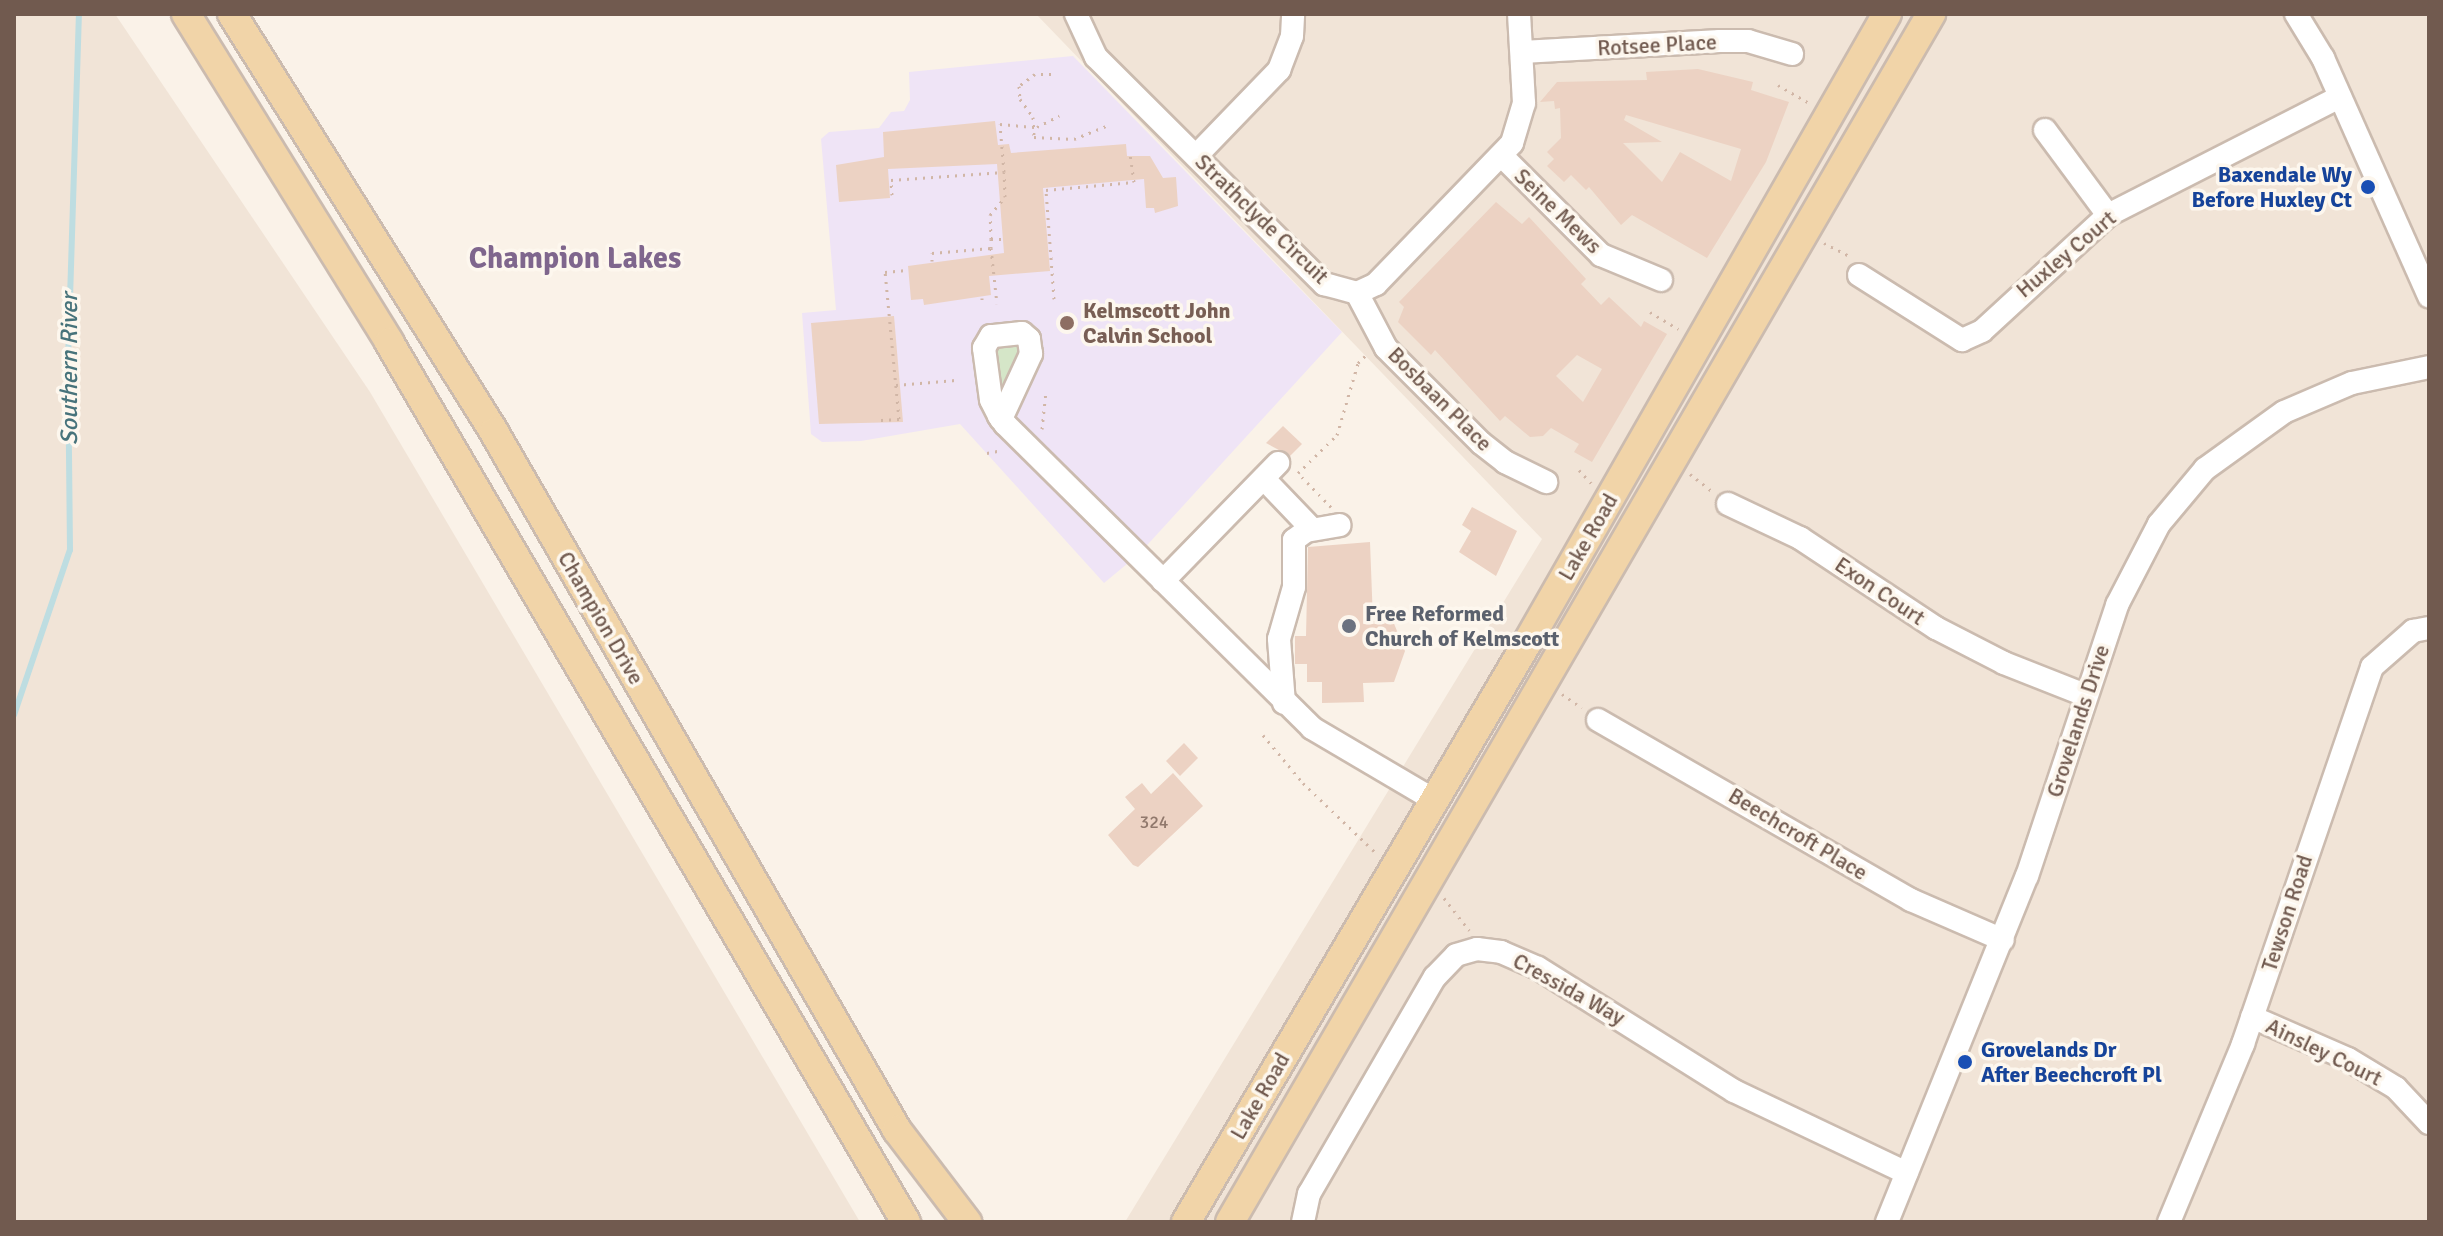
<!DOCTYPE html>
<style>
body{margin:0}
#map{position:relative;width:2443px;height:1236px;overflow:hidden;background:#faf2e8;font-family:Signika,sans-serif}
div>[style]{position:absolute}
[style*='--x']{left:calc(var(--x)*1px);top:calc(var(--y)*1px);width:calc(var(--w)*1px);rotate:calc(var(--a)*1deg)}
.residential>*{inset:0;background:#f1e4d7}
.education>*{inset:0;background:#efe4f6}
.green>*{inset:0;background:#d5e6c8}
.stream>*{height:6px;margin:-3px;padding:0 3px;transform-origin:3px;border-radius:3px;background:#bedde1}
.building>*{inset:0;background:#ecd2c3}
.path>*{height:3px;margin-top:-1.5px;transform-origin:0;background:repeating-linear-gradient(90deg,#d1b6a6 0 2px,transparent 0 8px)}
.roads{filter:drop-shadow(2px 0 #cbbbaf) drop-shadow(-2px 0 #cbbbaf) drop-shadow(0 2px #cbbbaf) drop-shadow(0 -2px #cbbbaf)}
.minor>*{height:22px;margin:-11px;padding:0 11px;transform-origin:11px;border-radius:11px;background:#fff}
.major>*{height:28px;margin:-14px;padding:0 14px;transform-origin:14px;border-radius:14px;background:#f1d4a8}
.dots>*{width:22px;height:22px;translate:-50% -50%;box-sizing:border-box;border:4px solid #fdf7ee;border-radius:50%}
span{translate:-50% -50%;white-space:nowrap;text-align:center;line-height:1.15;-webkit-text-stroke:7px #fdf7ee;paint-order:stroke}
.number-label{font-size:18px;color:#90786c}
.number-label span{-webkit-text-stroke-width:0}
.street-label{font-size:22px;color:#715a4f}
.transit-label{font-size:22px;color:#164399;font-weight:700}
.right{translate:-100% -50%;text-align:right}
.left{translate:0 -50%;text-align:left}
.education-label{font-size:22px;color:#785e54;font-weight:700}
.worship-label{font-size:22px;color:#5b616d;font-weight:700}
.water-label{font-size:24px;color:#47737b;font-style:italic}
.district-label{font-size:30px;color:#7f668d;font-weight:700}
.frame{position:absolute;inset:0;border:16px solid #715a4f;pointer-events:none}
</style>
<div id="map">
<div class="residential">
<div style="clip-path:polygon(14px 14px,115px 14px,370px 392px,860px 1222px,14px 1222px)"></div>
<div style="clip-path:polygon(1036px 14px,2429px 14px,2429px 1222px,1125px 1222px,1542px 539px)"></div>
</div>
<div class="education">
<div style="clip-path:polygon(1073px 56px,1342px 332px,1139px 554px,1104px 583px,960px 424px,861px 441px,822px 442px,811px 434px,802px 313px,836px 310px,821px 139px,829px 132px,879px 128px,891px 112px,904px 111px,910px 100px,909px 72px)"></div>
</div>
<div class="green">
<div style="clip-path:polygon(1016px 343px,1020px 352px,1006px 393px,998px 392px,993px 348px)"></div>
</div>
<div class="stream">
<div style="--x:14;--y:715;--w:174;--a:-71.3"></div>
<div style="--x:70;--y:550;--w:188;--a:-90.6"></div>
<div style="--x:68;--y:362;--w:348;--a:-88.2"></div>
</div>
<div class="building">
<div style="clip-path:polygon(evenodd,1698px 69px,1753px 82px,1751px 90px,1789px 102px,1766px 162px,1707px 258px,1632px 215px,1621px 225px,1589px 187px,1586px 190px,1571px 175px,1564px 182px,1547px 166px,1554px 159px,1547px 152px,1561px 138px,1560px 108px,1555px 109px,1554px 101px,1540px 102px,1557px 82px,1647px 80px,1646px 72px,1698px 69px,1626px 115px,1741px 149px,1731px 181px,1680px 152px,1662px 182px,1623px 143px,1662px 142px,1624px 120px,1626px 115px)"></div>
<div style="clip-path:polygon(995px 121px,998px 145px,1009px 144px,1011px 153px,1126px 144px,1127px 156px,1150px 156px,1163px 178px,1176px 177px,1178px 206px,1155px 213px,1154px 208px,1146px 208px,1144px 179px,1043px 188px,1050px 271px,989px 276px,991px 295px,924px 305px,923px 299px,911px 300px,908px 266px,1004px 253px,997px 164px,888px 169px,890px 198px,839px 202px,836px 165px,884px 157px,883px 132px)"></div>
<div style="clip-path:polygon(evenodd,1496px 202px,1522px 224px,1529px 217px,1586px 279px,1581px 284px,1601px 305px,1609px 297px,1641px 327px,1644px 321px,1667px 334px,1592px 462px,1574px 452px,1579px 444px,1551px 428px,1543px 436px,1530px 437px,1505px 416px,1500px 421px,1435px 350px,1431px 355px,1398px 322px,1404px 307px,1399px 302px,1496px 202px,1577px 355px,1602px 369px,1583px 402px,1556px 376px,1577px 355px)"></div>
<div style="clip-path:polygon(894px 316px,903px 422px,819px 424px,811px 323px)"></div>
<div style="clip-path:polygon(1283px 426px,1302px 444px,1290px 456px,1266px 443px)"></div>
<div style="clip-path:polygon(1472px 507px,1517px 531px,1496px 576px,1459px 552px,1471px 531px,1462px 525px)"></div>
<div style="clip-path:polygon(1370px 542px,1373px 621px,1393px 621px,1405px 651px,1394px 682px,1363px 683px,1364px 702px,1322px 703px,1322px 682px,1307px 682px,1307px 664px,1295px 664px,1295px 636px,1306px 636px,1308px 547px)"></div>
<div style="clip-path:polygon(1184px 743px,1198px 758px,1180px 776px,1166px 761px)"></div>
<div style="clip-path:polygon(1173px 773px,1203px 806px,1138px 867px,1133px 865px,1108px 835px,1135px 809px,1125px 797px,1142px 783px,1151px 794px)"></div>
</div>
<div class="path">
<div style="--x:1051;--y:74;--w:16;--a:180"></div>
<div style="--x:1035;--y:74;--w:20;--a:143"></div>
<div style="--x:1019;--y:86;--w:13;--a:86"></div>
<div style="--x:1020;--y:99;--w:22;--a:54"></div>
<div style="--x:1033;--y:117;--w:20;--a:87"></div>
<div style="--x:1034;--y:137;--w:40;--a:2.9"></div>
<div style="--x:1074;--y:139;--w:35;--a:-22"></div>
<div style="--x:1778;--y:85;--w:36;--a:30"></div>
<div style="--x:892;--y:195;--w:15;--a:-94"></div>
<div style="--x:891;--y:180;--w:113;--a:-4"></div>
<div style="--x:1004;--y:172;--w:48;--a:-94.8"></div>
<div style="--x:1000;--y:124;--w:37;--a:5"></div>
<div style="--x:1037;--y:127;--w:25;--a:-27"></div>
<div style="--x:991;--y:239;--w:24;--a:-92"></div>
<div style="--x:990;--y:215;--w:23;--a:-50"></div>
<div style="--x:1005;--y:197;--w:25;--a:-92"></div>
<div style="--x:1824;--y:243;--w:31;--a:27"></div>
<div style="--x:991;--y:248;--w:9;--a:-90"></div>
<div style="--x:991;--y:239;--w:11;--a:0"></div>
<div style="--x:932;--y:261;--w:8;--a:-90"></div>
<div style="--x:932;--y:253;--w:59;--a:-4.8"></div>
<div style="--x:991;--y:248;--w:56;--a:83.9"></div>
<div style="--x:982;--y:298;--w:7;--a:90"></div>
<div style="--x:1054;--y:299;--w:109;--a:-94.2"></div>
<div style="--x:1046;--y:190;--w:88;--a:-5.2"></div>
<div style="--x:1134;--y:182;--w:29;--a:-98"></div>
<div style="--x:1650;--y:312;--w:33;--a:31"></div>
<div style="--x:896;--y:385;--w:60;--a:-4.8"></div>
<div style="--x:881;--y:420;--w:18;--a:-3"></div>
<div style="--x:899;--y:419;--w:148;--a:-95.4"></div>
<div style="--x:885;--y:272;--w:22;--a:-5"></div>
<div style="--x:1042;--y:429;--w:36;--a:-84"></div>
<div style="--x:987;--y:453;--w:16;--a:-11"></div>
<div style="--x:1579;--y:470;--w:18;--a:47"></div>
<div style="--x:1690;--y:474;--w:28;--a:38"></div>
<div style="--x:1331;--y:507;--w:47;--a:-134.1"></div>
<div style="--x:1298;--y:473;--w:54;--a:-44.3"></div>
<div style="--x:1337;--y:435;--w:75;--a:-73.7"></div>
<div style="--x:1358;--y:363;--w:11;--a:-45"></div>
<div style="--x:1562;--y:694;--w:24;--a:35"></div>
<div style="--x:1263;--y:735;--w:62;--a:50.2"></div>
<div style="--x:1303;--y:783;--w:101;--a:43.8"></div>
<div style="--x:1444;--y:898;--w:41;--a:52"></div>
</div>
<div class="roads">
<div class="minor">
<div style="--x:1076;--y:14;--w:47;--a:65.1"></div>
<div style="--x:1096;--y:57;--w:322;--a:44.9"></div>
<div style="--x:1324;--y:284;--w:34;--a:15"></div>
<div style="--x:1357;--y:293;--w:21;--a:-25"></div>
<div style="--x:1376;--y:284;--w:196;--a:-46"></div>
<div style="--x:1512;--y:143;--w:42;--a:-73.3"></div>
<div style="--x:1524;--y:103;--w:89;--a:-93.2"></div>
<div style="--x:2296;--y:14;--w:52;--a:58.5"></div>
<div style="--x:2323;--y:58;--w:261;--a:66"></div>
<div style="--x:1522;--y:52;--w:198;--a:-3.2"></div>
<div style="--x:1720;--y:41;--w:28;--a:0"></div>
<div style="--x:1748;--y:41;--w:46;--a:16.5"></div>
<div style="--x:2045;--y:130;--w:106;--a:53.5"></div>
<div style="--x:1196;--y:156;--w:120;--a:-46"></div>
<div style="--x:1279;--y:70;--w:36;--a:-69"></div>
<div style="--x:1292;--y:36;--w:22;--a:-87"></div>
<div style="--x:1503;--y:157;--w:139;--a:45"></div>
<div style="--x:1601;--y:255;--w:65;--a:22.6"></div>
<div style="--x:1859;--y:275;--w:122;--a:32.3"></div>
<div style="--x:1962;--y:340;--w:22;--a:-24"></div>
<div style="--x:1982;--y:331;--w:171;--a:-42.6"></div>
<div style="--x:2108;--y:215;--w:260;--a:-27"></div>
<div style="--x:1357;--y:293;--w:62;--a:62.2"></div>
<div style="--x:1386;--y:348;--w:134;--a:45"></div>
<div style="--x:1481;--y:443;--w:31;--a:38"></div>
<div style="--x:1505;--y:462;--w:46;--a:26"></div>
<div style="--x:1001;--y:419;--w:72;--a:-65.2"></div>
<div style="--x:1031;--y:354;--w:15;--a:-98"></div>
<div style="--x:1029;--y:339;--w:9;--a:-139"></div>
<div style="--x:1022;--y:333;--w:31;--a:174"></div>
<div style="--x:991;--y:336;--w:14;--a:120"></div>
<div style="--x:984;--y:348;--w:52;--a:82.3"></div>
<div style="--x:991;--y:400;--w:18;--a:63"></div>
<div style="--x:999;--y:416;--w:10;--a:53"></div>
<div style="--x:1005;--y:424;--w:432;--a:44.7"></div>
<div style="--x:1312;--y:728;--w:142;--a:30.5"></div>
<div style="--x:1265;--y:480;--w:68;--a:46.2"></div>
<div style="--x:1728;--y:504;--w:80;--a:25.3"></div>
<div style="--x:1800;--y:538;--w:163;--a:33.5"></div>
<div style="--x:1936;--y:628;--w:76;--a:27.2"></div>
<div style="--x:2004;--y:663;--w:87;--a:21.6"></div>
<div style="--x:1163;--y:581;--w:165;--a:-45.7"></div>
<div style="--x:1284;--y:703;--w:64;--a:-94.5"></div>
<div style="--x:1279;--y:639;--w:54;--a:-73.9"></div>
<div style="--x:1294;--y:587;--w:47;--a:-90"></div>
<div style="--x:1294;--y:540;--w:15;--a:-37"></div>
<div style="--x:1306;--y:531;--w:34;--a:-10"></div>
<div style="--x:1598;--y:720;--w:361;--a:29.9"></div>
<div style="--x:1911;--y:900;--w:100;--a:23.5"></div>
<div style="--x:2252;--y:1017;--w:105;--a:23.6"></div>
<div style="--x:2348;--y:1059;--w:56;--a:31.1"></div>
<div style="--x:2396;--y:1088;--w:48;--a:46.7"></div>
<div style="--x:1303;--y:1222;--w:29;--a:-78"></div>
<div style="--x:1309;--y:1194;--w:251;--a:-59.9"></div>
<div style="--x:1435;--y:977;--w:30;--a:-46"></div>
<div style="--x:1456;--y:955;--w:22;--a:-16"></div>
<div style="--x:1477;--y:949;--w:24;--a:7"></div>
<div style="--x:1501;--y:952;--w:40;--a:23.4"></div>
<div style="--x:1538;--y:968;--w:231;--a:32.1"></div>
<div style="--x:1734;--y:1091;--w:191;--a:25.4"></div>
<div style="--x:1887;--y:1222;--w:373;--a:-68"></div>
<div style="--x:2027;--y:876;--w:286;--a:-71.6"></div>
<div style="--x:2117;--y:605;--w:91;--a:-62.6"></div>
<div style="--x:2159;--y:524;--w:72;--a:-50.1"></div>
<div style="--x:2205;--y:469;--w:97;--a:-35.8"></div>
<div style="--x:2284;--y:412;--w:74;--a:-23.1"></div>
<div style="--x:2352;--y:383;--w:79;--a:-11.7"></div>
<div style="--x:2169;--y:1222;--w:193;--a:-67.4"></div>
<div style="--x:2243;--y:1044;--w:398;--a:-71.1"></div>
<div style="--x:2372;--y:667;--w:55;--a:-41.3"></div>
<div style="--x:2413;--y:631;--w:16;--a:-11"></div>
</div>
<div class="major">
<div style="--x:186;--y:14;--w:386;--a:58.2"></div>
<div style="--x:389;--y:342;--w:1021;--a:59.57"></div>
<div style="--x:232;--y:14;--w:493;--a:57.9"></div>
<div style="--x:494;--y:432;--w:806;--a:60"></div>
<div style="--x:897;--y:1130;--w:116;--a:52.7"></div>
<div style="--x:1186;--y:1222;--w:672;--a:-59.5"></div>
<div style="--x:1527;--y:643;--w:725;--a:-60.22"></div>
<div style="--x:1230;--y:1222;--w:1397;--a:-59.87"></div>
</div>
</div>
<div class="dots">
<div style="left:2368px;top:187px;background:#1a4fb4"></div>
<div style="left:1067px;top:323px;background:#8d6e63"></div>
<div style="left:1349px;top:626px;background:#6b7280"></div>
<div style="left:1965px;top:1062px;background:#1a4fb4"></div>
</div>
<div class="number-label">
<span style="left:1154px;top:822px">324</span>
</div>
<div class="street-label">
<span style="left:1657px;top:45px;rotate:-3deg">Rotsee Place</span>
<span style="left:1558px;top:211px;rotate:44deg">Seine Mews</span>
<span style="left:1262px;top:219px;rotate:44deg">Strathclyde Circuit</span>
<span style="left:2066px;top:254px;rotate:-40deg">Huxley Court</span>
<span style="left:1440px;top:399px;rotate:45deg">Bosbaan Place</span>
<span style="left:1588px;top:537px;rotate:-60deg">Lake Road</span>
<span style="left:1880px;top:591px;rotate:34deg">Exon Court</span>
<span style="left:601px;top:618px;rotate:60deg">Champion Drive</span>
<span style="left:2078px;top:721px;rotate:-72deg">Grovelands Drive</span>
<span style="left:1798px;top:834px;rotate:31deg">Beechcroft Place</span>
<span style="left:2287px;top:913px;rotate:-72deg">Tewson Road</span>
<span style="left:1569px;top:989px;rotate:29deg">Cressida Way</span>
<span style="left:2324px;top:1052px;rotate:26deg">Ainsley Court</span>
<span style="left:1260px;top:1096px;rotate:-60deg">Lake Road</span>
</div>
<div class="transit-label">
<span class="right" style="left:2352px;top:187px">Baxendale Wy<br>Before Huxley Ct</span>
<span class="left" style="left:1981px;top:1062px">Grovelands Dr<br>After Beechcroft Pl</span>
</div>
<div class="education-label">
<span class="left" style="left:1083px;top:323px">Kelmscott John<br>Calvin School</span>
</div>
<div class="worship-label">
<span class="left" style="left:1365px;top:626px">Free Reformed<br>Church of Kelmscott</span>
</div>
<div class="water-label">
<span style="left:70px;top:369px;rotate:-90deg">Southern River</span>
</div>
<div class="district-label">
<span style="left:575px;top:259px">Champion Lakes</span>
</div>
<div class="frame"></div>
</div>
